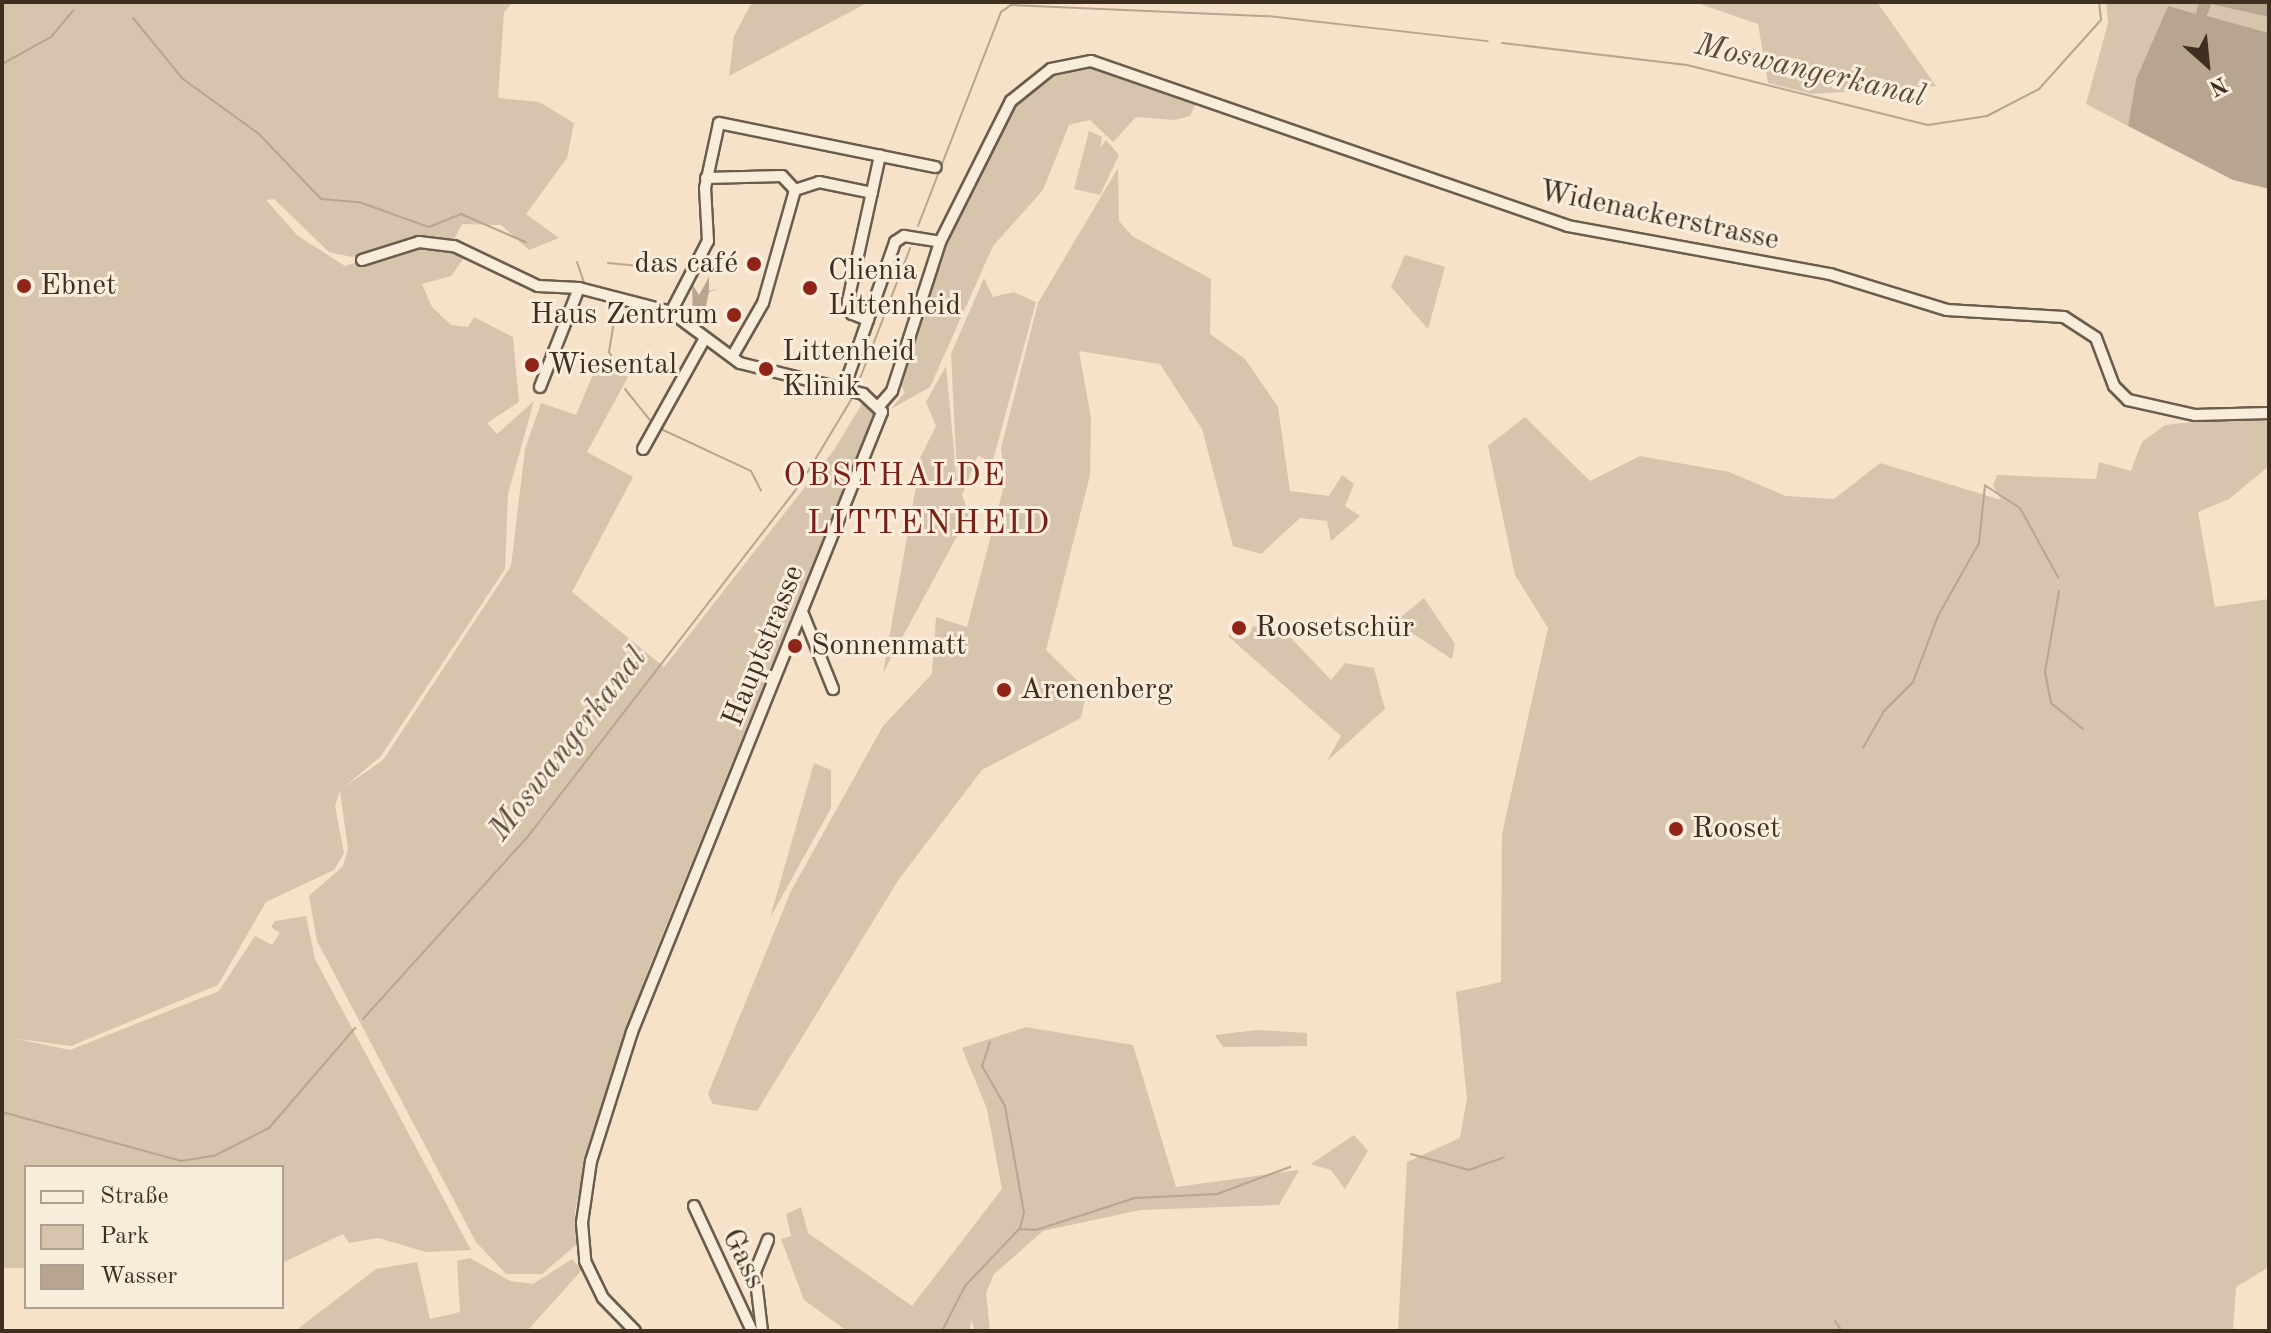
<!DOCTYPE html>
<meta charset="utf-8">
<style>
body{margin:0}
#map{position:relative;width:2271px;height:1333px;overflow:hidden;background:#f5e2c8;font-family:"Old Standard TT",serif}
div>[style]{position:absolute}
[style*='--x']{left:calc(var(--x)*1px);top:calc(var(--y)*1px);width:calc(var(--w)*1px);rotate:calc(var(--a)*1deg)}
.green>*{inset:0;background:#d6c4ac}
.water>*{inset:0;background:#b7a58f}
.stream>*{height:2px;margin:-1px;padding:0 1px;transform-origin:1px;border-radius:1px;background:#b7a58f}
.roads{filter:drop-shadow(2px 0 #6c5c4b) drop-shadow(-2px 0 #6c5c4b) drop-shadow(0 2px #6c5c4b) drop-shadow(0 -2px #6c5c4b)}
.minor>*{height:10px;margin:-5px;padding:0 5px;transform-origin:5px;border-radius:5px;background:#f8ecdb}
.dots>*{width:22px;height:22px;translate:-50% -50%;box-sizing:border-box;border:4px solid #f8ecdb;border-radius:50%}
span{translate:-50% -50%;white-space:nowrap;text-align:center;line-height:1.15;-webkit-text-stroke:6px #f8ecdb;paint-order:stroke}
.street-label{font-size:30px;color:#3f2f21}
.poi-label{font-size:30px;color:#3f2f21}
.right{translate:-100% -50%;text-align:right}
.left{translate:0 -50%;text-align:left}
.water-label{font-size:32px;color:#5d4c3c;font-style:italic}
.neighbourhood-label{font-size:32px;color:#7a1f14;letter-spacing:2px}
.quarter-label{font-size:34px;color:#7a1f14;letter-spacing:2px}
.frame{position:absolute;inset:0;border:4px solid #3f2f21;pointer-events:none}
.legend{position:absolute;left:24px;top:1165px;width:260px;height:144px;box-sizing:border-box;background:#f8ecdb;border:2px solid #aea091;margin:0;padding:10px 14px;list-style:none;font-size:24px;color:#3f2f21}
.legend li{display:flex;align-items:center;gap:16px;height:40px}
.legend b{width:40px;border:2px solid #aea091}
.north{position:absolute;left:2167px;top:24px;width:80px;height:80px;-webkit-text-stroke:6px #f8ecdb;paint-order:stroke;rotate:153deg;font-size:22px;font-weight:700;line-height:32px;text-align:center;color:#3f2f21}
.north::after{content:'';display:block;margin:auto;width:28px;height:36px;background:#3f2f21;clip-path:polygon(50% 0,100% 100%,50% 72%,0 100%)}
</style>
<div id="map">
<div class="green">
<div style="clip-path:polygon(2px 2px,513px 2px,504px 12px,498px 98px,539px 102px,574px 123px,567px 158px,526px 214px,559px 238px,529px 250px,501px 225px,462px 224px,452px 243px,428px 236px,352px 257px,329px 252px,274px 199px,266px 200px,298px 236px,345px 266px,417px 244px,456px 251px,464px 258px,451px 276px,422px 284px,432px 307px,451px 325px,468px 327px,474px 317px,513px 337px,519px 402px,487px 423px,497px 434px,534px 401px,508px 494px,505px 569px,381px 756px,343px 788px,383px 760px,511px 566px,525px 449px,541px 403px,576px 415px,597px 365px,628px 377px,587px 452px,633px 477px,572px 592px,664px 667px,834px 450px,863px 402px,875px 411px,648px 970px,592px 1137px,575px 1211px,577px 1244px,542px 1274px,506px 1274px,476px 1242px,317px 941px,309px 896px,343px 866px,348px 849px,340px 791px,335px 806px,344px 853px,334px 870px,266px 902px,218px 985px,71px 1046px,12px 1038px,70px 1050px,219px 991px,255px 936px,272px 945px,280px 933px,271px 927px,275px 921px,306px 916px,315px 959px,471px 1250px,426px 1252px,378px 1238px,349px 1243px,343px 1234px,282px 1263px,282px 1167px,26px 1167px,26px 1268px,2px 1268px)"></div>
<div style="clip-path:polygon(752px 2px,869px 2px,729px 76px,734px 36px)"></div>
<div style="clip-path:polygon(1694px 2px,1877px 2px,1936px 86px,1812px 94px,1768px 83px,1758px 24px)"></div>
<div style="clip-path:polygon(2106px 2px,2200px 2px,2196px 15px,2168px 6px,2136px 79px,2128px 126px,2086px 104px,2108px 23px)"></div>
<div style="clip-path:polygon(2210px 3px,2269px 17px,2269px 33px,2207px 17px)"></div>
<div style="clip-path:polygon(1088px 60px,1196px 103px,1190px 116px,1175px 120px,1136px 117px,1113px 142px,1090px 120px,1069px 125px,1043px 190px,993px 246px,930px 387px,891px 409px,905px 392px,898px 381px,937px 256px,1008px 114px,1045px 75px)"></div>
<div style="clip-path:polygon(1089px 131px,1102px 137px,1100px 148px,1106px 140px,1119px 155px,1100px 195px,1074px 189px)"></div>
<div style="clip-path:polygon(1118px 168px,1119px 221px,1132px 236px,1211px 279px,1210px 334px,1245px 359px,1278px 407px,1290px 491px,1329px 496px,1342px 475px,1354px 484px,1345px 506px,1360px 516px,1331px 541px,1327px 521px,1300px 518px,1261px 554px,1233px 546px,1202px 429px,1160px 364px,1079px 351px,1091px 418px,1090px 475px,1046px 650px,1087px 690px,1081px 718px,982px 770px,899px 879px,757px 1111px,713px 1104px,708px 1094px,791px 891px,883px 726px,932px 674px,936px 617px,967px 627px,1005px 482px,1001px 448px,1038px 303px)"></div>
<div style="clip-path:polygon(1405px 255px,1445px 267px,1428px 329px,1391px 287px)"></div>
<div style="clip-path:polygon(984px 278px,993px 297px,1014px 292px,1036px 302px,992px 464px,978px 455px,962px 495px,969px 514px,883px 673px,916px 486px,910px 478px,936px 426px,926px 402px,946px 366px,958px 494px,951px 354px)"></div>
<div style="clip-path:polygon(2269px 414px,2269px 466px,2229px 499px,2198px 512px,2215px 607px,2269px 599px,2269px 1267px,2236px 1287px,2233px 1331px,1398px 1331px,1407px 1162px,1460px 1138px,1467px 1098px,1456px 992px,1501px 982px,1502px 834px,1548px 628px,1515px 575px,1488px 446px,1525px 417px,1590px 481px,1640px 456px,1729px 472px,1786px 496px,1834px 499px,1880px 463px,2001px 500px,1993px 485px,1997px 475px,2096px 479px,2099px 462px,2131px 471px,2142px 442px,2165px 425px)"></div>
<div style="clip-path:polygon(1424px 598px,1455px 644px,1452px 659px,1401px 626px,1401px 617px)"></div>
<div style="clip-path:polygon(1253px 626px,1291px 638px,1331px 680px,1345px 663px,1374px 668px,1385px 709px,1327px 761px,1341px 736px,1229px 637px,1229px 632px,1249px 636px)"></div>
<div style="clip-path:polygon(814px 763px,831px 770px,831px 808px,770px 918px)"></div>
<div style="clip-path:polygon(1026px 1027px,1133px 1045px,1176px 1187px,1299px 1170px,1279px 1205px,1140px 1210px,1043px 1231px,994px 1274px,986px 1293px,990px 1331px,974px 1331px,972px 1320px,969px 1331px,847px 1331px,804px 1300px,781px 1239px,791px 1236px,786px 1214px,801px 1207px,808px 1233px,912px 1306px,1002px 1189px,987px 1109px,962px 1048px)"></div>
<div style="clip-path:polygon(1257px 1030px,1307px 1033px,1307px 1046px,1223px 1047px,1215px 1035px)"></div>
<div style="clip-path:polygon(1354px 1135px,1368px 1151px,1345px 1189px,1331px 1170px,1311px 1164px)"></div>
<div style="clip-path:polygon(470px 1258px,510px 1281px,533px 1284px,572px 1259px,582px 1270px,527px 1331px,295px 1331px,376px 1269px,417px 1262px,430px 1319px,460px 1312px,457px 1261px)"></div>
</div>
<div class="water">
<div style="clip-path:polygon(2199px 2px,2269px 2px,2269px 17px,2211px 4px,2207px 16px,2269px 33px,2269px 189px,2233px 180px,2128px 126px,2136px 79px,2168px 6px,2196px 14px)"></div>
<div style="clip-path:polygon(709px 277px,709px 291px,720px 288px,709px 292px,705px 311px,693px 316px,692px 284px,699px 295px)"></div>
</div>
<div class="stream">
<div style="--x:118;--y:2;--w:1;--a:45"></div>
<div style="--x:133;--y:18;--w:79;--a:50.7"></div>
<div style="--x:183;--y:79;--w:92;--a:35.8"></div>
<div style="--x:258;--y:133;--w:91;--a:46.3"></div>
<div style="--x:321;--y:199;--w:38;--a:5"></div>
<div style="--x:359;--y:202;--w:74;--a:19.7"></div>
<div style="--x:429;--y:227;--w:35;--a:-22"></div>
<div style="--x:461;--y:214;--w:70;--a:23.6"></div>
<div style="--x:1502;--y:43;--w:186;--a:6.8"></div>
<div style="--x:1687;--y:65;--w:248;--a:14"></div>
<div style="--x:1928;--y:125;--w:60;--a:-8.7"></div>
<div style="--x:1987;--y:116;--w:59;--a:-27.4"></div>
<div style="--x:2039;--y:89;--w:93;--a:-48.1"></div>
<div style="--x:2101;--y:20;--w:18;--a:-96"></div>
<div style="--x:2;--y:64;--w:56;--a:-28.9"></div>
<div style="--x:51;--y:37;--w:35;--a:-50"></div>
<div style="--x:918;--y:226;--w:230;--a:-68.8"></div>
<div style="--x:1001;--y:12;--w:12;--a:-35"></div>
<div style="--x:1011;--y:5;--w:256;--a:2.5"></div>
<div style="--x:1267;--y:16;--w:222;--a:6.5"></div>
<div style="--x:577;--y:262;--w:21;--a:71"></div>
<div style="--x:608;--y:263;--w:64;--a:5.4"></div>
<div style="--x:587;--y:295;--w:31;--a:15"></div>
<div style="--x:617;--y:303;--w:50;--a:99.3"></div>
<div style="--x:609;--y:352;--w:20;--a:57"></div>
<div style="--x:625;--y:389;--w:45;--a:51.3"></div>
<div style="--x:856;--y:389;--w:151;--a:-69"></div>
<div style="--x:661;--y:429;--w:99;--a:25"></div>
<div style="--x:751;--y:471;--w:22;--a:63"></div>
<div style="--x:807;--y:473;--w:91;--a:-58.9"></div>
<div style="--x:1986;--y:486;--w:40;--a:32.9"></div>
<div style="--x:2020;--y:508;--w:79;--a:61.2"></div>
<div style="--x:2059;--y:591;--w:82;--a:99.8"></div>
<div style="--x:2045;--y:672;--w:32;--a:79"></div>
<div style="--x:2051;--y:703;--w:41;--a:39.1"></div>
<div style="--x:1863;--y:748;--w:43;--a:-60.4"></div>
<div style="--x:1884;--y:711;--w:41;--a:-45"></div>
<div style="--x:1913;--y:682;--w:71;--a:-69.3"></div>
<div style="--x:1938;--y:616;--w:84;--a:-60.7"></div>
<div style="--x:1979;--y:543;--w:58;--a:-84.1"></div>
<div style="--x:363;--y:1019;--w:248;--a:-47.9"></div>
<div style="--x:529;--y:835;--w:438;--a:-52.3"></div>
<div style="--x:990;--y:1042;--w:25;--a:108"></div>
<div style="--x:982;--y:1066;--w:46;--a:60.1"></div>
<div style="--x:1005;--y:1106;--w:109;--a:79.9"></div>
<div style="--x:1024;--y:1213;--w:16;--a:105"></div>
<div style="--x:2;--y:1112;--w:186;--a:15.3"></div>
<div style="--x:181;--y:1161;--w:33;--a:-9"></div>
<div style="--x:214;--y:1156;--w:62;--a:-27"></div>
<div style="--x:269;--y:1128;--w:132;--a:-49.3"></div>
<div style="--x:1411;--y:1154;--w:60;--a:15.4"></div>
<div style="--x:1469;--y:1170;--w:37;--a:-20"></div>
<div style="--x:1835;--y:1321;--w:12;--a:55"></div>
<div style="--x:942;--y:1331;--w:51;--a:-62.9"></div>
<div style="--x:965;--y:1286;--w:79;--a:-46.5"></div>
<div style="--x:1019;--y:1229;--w:17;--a:3"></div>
<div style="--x:1036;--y:1230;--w:104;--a:-17.9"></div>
<div style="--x:1135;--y:1198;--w:82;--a:-2.8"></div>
<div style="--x:1217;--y:1194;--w:78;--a:-20.3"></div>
</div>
<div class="roads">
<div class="minor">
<div style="--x:706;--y:178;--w:76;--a:-1.5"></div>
<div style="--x:782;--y:176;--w:19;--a:47"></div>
<div style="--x:795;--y:190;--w:117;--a:105.8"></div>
<div style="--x:763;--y:303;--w:62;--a:119.9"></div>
<div style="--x:795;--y:190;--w:25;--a:-18"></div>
<div style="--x:819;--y:182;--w:54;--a:11.7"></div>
<div style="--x:362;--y:260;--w:60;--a:-17.5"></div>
<div style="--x:419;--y:242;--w:35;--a:7"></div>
<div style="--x:454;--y:246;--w:93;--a:25.5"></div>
<div style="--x:538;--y:286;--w:41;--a:2.8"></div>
<div style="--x:579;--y:288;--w:95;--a:14.6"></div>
<div style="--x:671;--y:312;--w:86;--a:36.5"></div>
<div style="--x:740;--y:363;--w:127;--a:14.1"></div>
<div style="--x:863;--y:394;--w:26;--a:43"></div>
<div style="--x:882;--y:412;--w:669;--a:111.96"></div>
<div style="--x:632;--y:1032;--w:135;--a:107.6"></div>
<div style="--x:591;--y:1161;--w:63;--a:98.3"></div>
<div style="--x:582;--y:1223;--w:38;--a:85"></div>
<div style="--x:585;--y:1261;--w:41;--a:64.1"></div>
<div style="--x:603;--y:1298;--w:46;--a:45.9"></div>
<div style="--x:671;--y:312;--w:80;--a:-62.5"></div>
<div style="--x:708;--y:241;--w:53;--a:-93.2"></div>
<div style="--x:705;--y:188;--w:66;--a:-77.8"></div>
<div style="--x:719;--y:123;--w:221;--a:11.5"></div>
<div style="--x:868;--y:320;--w:17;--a:-159"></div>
<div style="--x:852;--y:314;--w:14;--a:-107"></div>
<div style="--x:848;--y:301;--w:149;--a:-77.6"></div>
<div style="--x:540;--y:387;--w:106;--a:-68.5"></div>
<div style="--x:844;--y:388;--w:155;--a:-70.7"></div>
<div style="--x:895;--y:242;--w:11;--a:-34"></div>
<div style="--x:904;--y:236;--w:36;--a:9"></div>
<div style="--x:879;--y:406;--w:20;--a:-49"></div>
<div style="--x:892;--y:391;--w:157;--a:-72.1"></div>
<div style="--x:940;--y:242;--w:158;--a:-63.3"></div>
<div style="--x:1011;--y:101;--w:51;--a:-38.7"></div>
<div style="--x:1051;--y:69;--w:41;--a:-11.3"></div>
<div style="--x:1091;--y:61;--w:505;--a:19.08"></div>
<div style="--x:1568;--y:226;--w:266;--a:10.4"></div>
<div style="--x:1830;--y:274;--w:122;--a:17.1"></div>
<div style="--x:1947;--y:310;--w:117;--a:3.4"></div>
<div style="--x:2064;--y:317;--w:38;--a:33"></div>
<div style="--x:2096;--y:338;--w:51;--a:69.4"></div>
<div style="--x:2114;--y:386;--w:20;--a:45"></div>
<div style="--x:2128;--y:400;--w:69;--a:12.6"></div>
<div style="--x:2195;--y:415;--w:74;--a:-1.5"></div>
<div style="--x:643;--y:449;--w:127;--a:-60.8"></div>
<div style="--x:803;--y:614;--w:81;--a:68.2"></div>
<div style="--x:694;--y:1206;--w:138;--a:65.1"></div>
<div style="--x:762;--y:1331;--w:59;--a:-96.8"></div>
<div style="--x:755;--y:1272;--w:35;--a:-68"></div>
</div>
</div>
<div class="dots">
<div style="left:754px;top:264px;background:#8f2418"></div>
<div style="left:24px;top:286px;background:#8f2418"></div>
<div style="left:810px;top:288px;background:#8f2418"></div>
<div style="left:734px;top:315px;background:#8f2418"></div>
<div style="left:532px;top:365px;background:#8f2418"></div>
<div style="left:766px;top:369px;background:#8f2418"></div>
<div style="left:1239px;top:628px;background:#8f2418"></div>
<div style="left:795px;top:646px;background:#8f2418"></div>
<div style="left:1004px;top:690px;background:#8f2418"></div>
<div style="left:1676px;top:829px;background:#8f2418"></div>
</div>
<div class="street-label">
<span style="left:1659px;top:216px;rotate:12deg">Widenackerstrasse</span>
<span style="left:764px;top:646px;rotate:-68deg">Hauptstrasse</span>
<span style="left:743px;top:1259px;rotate:64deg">Gass</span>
</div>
<div class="poi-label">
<span class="right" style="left:738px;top:264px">das café</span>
<span class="left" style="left:828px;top:288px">Clienia<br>Littenheid</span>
<span class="left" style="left:40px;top:286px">Ebnet</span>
<span class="right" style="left:718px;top:315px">Haus Zentrum</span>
<span class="left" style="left:782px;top:369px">Littenheid<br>Klinik</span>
<span class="left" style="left:548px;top:365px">Wiesental</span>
<span class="left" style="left:1255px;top:628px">Roosetschür</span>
<span class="left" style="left:811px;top:646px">Sonnenmatt</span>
<span class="left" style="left:1020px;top:690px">Arenenberg</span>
<span class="left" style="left:1692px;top:829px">Rooset</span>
</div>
<div class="water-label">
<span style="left:1810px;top:72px;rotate:13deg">Moswangerkanal</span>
<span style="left:569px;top:745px;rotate:-52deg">Moswangerkanal</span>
</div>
<div class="neighbourhood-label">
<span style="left:895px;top:477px">OBSTHALDE</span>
</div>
<div class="quarter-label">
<span style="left:929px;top:525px">LITTENHEID</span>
</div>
<div class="frame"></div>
<ul class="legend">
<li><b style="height:10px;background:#f8ecdb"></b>Straße</li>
<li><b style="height:22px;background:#d6c4ac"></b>Park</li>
<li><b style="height:22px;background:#b7a58f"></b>Wasser</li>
</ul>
<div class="north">N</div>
</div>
